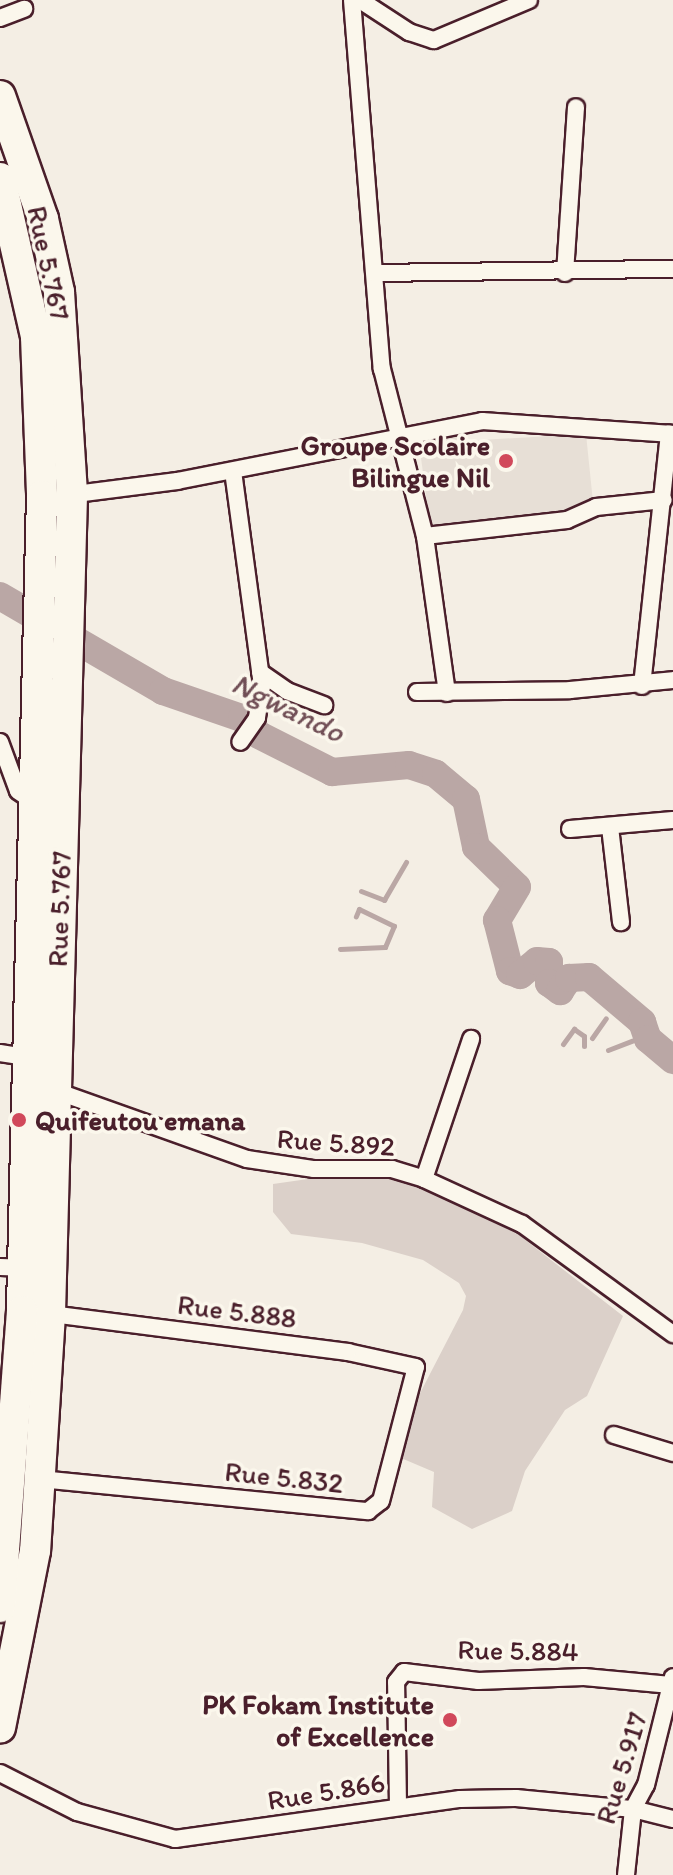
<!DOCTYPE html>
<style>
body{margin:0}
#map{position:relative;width:673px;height:1875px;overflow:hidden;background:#f4eee4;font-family:Itim,sans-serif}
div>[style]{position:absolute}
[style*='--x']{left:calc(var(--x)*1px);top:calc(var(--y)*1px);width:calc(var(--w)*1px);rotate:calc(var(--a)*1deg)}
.built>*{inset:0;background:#e7dfd6}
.green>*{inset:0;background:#dbd0c9}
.stream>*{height:5px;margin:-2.5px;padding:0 2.5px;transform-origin:2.5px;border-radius:2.5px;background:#baa7a5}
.river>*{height:28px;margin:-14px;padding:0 14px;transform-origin:14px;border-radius:14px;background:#baa7a5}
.roads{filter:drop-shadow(2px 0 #4a1f2b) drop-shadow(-2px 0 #4a1f2b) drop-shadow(0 2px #4a1f2b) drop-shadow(0 -2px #4a1f2b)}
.street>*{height:16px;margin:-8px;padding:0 8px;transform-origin:8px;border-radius:8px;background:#fbf7ec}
.highway>*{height:30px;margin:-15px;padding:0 15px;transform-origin:15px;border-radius:15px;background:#fbf7ec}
.dots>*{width:22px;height:22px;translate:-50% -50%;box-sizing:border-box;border:4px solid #fbf7ec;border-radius:50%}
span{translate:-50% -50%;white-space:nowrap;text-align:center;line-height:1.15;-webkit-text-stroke:7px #fbf7ec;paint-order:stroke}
.street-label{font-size:28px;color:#4a1f2b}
.poi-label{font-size:28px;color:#4a1f2b;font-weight:700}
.right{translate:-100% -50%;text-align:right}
.left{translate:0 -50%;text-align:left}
.water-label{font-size:30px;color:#714f56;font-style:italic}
</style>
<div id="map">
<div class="built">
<div style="clip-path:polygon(462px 430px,464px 441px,586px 434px,593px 502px,577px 516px,467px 529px,430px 525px,419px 443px)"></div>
</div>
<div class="green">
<div style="clip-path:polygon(350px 1173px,407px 1179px,506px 1225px,623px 1316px,587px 1396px,565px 1410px,525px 1471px,512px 1511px,472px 1529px,432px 1507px,434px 1472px,401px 1458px,416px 1401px,463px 1310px,466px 1296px,459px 1283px,423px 1260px,362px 1243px,291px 1234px,273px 1212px,273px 1184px)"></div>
</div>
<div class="stream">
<div style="--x:361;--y:891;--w:25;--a:21"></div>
<div style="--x:384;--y:900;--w:44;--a:-59.9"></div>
<div style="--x:340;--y:949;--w:45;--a:-2.5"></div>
<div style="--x:385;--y:947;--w:23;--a:-67"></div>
<div style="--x:394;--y:926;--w:39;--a:-154"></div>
<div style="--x:359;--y:909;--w:8;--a:113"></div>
<div style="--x:592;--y:1038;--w:24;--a:-55"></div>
<div style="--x:563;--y:1044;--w:19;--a:-54"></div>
<div style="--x:574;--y:1029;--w:12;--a:35"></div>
<div style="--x:584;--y:1036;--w:10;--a:90"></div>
<div style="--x:608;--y:1050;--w:26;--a:-21"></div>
</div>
<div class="river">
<div style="--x:0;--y:596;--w:189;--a:30.2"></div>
<div style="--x:163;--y:691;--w:83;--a:18.9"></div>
<div style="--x:242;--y:718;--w:24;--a:45"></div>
<div style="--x:259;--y:735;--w:82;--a:26.9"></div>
<div style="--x:332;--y:772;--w:77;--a:-5.2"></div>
<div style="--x:409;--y:765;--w:28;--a:18"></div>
<div style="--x:436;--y:774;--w:39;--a:40"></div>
<div style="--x:466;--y:799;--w:49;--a:78.2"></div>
<div style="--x:476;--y:847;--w:57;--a:44.3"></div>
<div style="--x:517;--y:887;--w:39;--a:121"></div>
<div style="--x:497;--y:920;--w:53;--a:75.7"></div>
<div style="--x:510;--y:971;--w:11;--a:22"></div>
<div style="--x:520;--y:975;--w:22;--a:-39"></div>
<div style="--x:537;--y:961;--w:12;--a:5"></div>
<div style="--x:549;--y:962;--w:21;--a:90"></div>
<div style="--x:549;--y:983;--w:14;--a:36"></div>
<div style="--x:560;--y:991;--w:16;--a:-55"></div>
<div style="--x:569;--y:978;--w:20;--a:-3"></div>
<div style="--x:589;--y:977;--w:70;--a:40.3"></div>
<div style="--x:642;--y:1022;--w:18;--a:71"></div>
<div style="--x:648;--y:1039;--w:33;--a:40"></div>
</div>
<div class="roads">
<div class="street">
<div style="--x:352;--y:0;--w:370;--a:85.4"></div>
<div style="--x:382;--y:369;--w:172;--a:75.6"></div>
<div style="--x:360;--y:0;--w:59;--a:33.1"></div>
<div style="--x:409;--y:32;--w:26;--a:18"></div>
<div style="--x:434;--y:40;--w:103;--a:-22.8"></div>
<div style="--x:0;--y:18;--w:26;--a:-21"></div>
<div style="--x:375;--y:273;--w:298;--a:-0.8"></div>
<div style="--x:565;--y:273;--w:166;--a:-86.2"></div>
<div style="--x:233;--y:471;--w:217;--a:82.3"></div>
<div style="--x:262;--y:686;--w:32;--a:99"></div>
<div style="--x:257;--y:718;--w:29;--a:125"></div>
<div style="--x:68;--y:495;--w:110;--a:-7.3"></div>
<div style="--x:177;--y:481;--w:311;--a:-11.1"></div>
<div style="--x:482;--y:421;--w:191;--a:3.9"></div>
<div style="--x:260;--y:672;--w:33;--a:35"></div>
<div style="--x:287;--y:691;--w:40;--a:21"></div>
<div style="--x:642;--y:686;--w:254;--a:-83.9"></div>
<div style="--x:417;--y:692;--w:153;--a:-0.7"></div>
<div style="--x:570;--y:690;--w:103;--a:-5.5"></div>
<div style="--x:447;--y:693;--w:159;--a:-98"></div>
<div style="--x:425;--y:536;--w:143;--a:-6.4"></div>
<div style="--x:567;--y:520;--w:32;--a:-24"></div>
<div style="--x:596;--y:507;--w:68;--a:-5.9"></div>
<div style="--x:0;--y:742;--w:52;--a:69.8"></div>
<div style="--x:18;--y:791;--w:18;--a:34"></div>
<div style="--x:610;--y:827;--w:96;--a:83.4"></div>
<div style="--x:570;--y:829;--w:103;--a:-5"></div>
<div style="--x:0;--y:1053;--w:25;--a:9"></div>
<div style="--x:56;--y:1091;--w:203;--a:19.6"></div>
<div style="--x:247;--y:1159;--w:68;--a:8.5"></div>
<div style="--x:314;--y:1169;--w:78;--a:0"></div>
<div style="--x:392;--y:1169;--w:34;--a:17"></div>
<div style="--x:424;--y:1179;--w:108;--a:24.7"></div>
<div style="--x:522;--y:1224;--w:187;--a:36.1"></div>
<div style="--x:424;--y:1179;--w:148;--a:-71.4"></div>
<div style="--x:0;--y:1267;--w:23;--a:2"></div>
<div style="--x:614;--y:1435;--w:62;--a:17"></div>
<div style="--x:40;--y:1479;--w:330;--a:5.6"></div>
<div style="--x:368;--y:1511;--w:16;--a:-38"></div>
<div style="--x:381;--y:1501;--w:138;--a:-75.4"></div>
<div style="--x:416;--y:1367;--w:70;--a:-167.6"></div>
<div style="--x:348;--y:1352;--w:300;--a:-172.7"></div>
<div style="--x:0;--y:1773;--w:86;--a:26.9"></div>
<div style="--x:77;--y:1812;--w:102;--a:15.4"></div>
<div style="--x:175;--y:1839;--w:288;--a:-8"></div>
<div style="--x:460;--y:1799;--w:56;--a:-1"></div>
<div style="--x:516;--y:1798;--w:118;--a:5.4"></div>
<div style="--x:633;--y:1809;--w:41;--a:14"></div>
<div style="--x:398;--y:1805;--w:123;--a:-90.9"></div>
<div style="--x:396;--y:1682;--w:13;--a:-51"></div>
<div style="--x:404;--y:1672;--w:75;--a:6.9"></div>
<div style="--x:478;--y:1681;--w:106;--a:-2.2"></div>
<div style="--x:584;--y:1677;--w:87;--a:5.3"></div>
<div style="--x:626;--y:1875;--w:66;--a:-83.9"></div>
<div style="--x:633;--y:1809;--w:27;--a:-62"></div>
<div style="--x:646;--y:1785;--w:111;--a:-76"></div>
</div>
<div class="highway">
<div style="--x:0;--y:96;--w:130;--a:70.7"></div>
<div style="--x:43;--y:219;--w:75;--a:77.6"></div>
<div style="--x:59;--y:292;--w:203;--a:86.3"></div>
<div style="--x:72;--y:495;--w:819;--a:91.54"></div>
<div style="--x:50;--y:1314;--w:237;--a:93.6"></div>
<div style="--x:35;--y:1551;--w:180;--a:101.2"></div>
<div style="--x:0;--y:178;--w:163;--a:77.2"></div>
<div style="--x:36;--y:337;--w:159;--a:87.8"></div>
<div style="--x:42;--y:496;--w:815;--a:91.41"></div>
<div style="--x:22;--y:1311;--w:297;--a:94.3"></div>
</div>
</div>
<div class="dots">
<div style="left:506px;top:461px;background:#d1495b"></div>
<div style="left:19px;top:1120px;background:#d1495b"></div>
<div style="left:450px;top:1720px;background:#d1495b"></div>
</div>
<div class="street-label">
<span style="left:49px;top:263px;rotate:78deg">Rue 5.767</span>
<span style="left:59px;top:909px;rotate:-88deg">Rue 5.767</span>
<span style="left:336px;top:1142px;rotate:4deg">Rue 5.892</span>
<span style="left:237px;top:1311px;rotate:7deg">Rue 5.888</span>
<span style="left:284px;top:1477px;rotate:6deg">Rue 5.832</span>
<span style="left:518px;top:1650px;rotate:1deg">Rue 5.884</span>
<span style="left:621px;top:1768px;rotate:-73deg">Rue 5.917</span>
<span style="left:326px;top:1791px;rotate:-9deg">Rue 5.866</span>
</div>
<div class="poi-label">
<span class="right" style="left:490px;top:461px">Groupe Scolaire<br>Bilingue Nil</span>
<span class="left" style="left:35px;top:1120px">Quifeutou emana</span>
<span class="right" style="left:434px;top:1720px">PK Fokam Institute<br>of Excellence</span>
</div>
<div class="water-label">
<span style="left:288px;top:708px;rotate:26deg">Ngwando</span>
</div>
</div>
